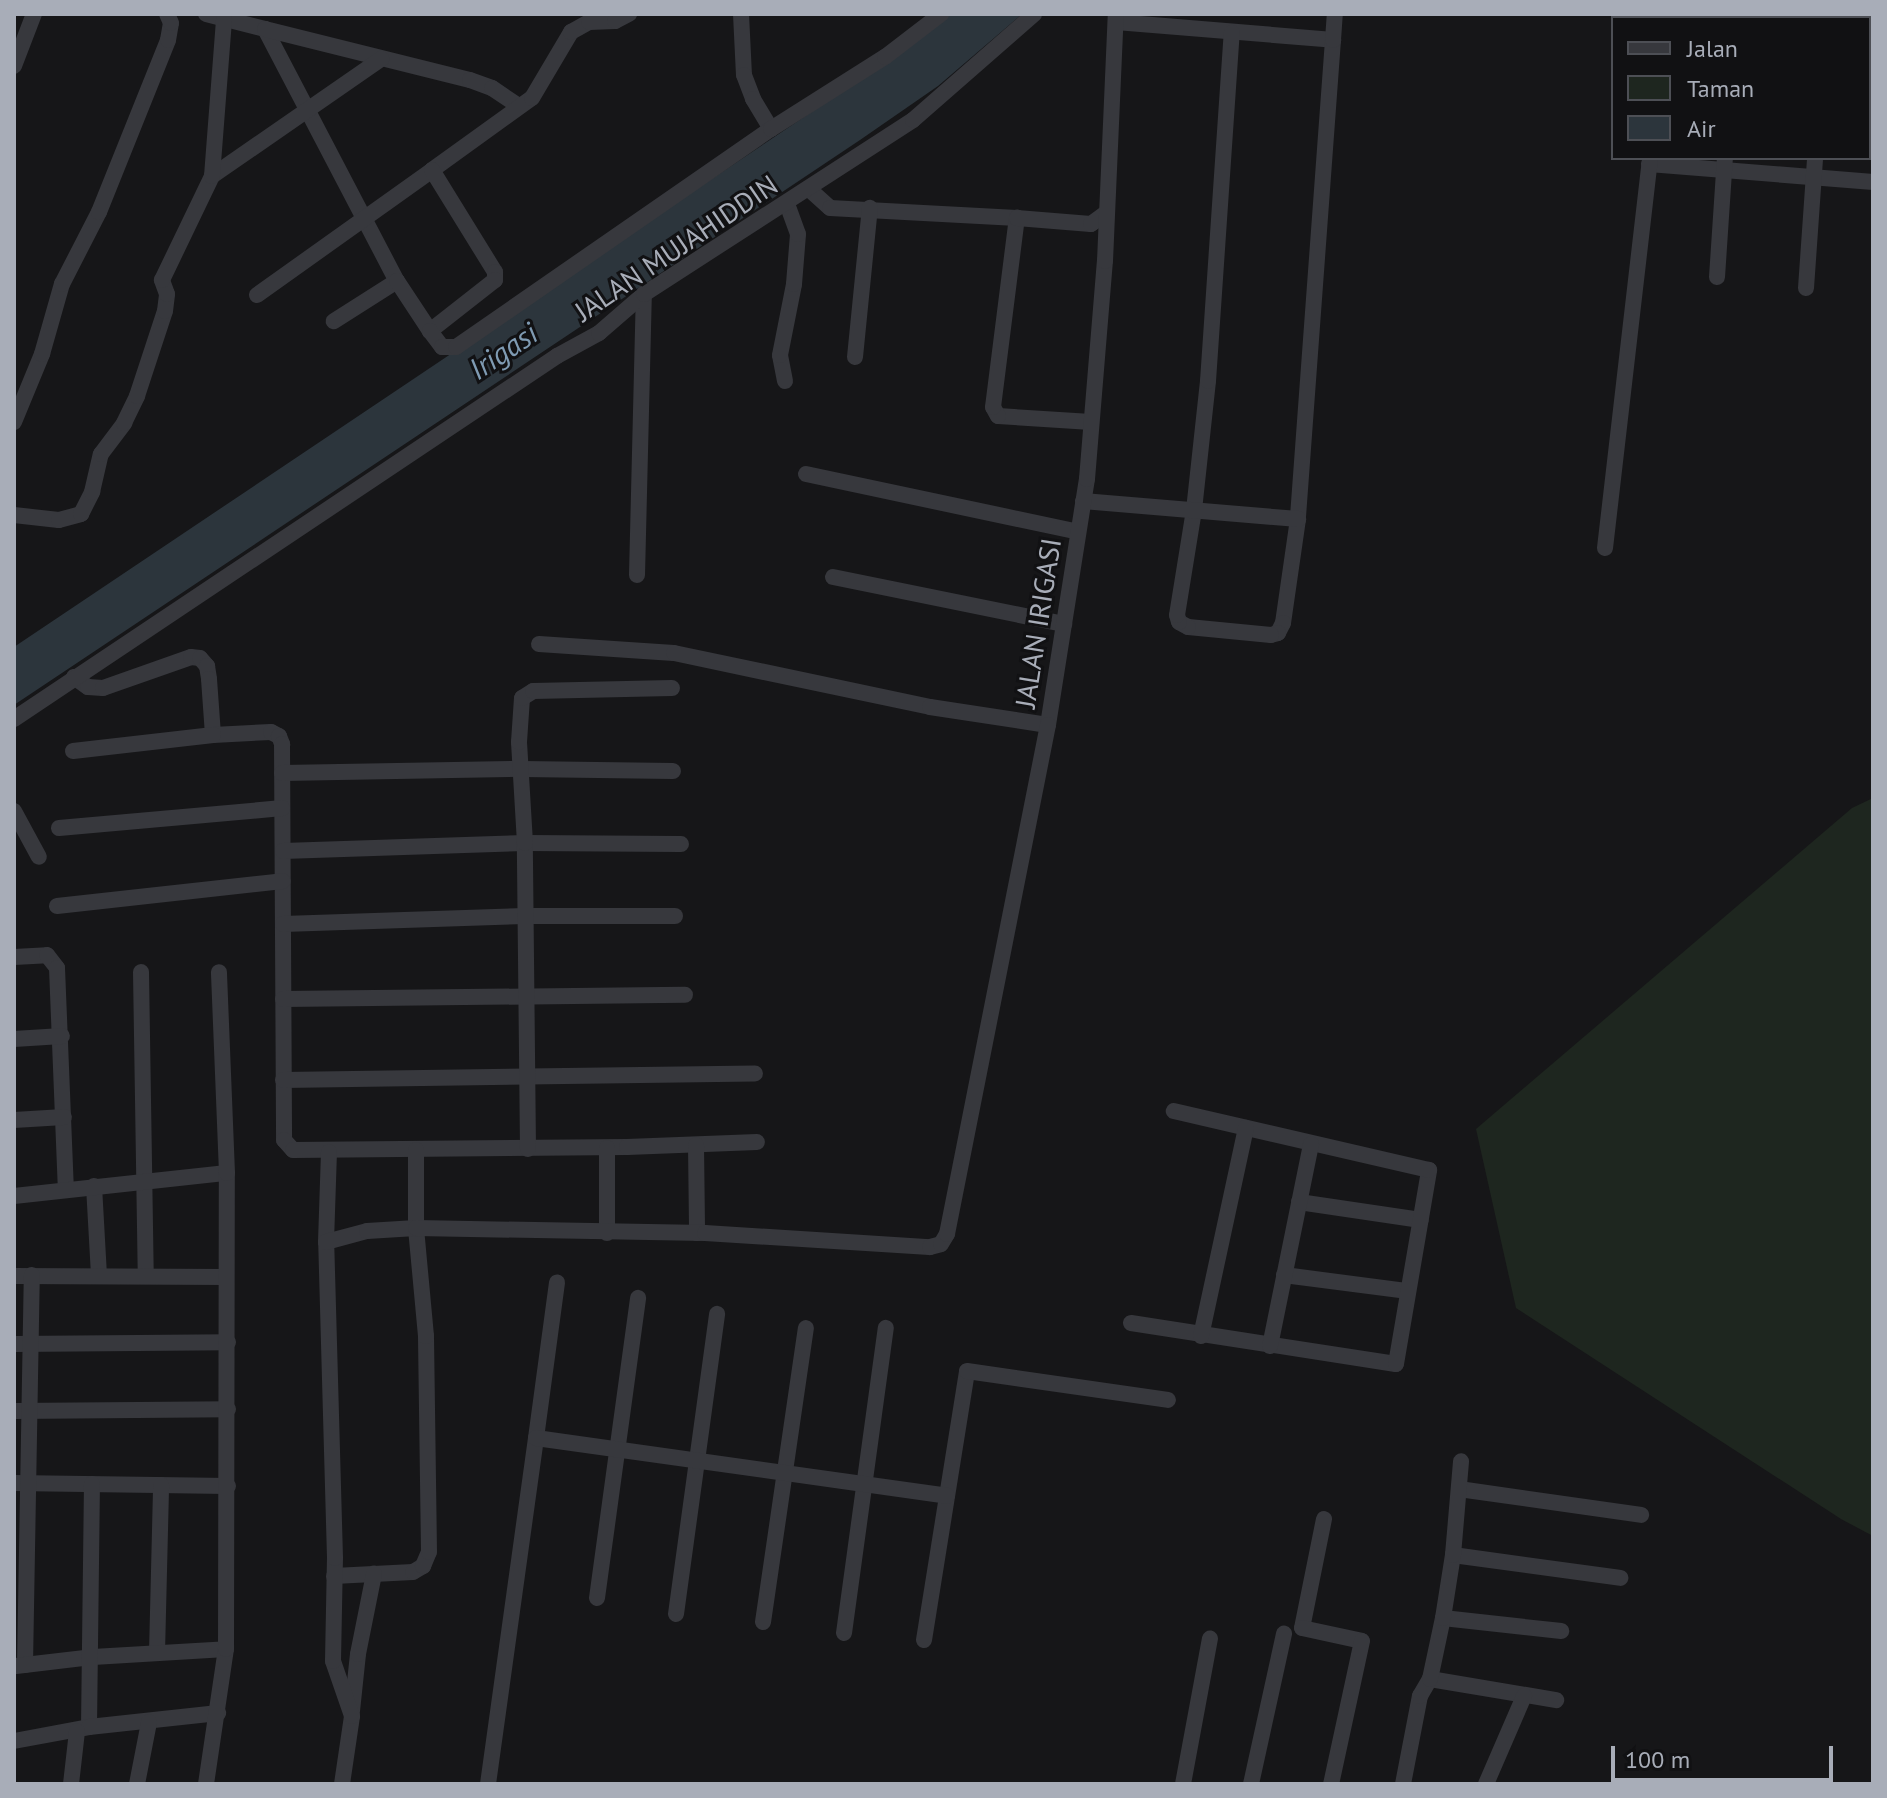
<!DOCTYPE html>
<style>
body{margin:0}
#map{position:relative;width:1887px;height:1798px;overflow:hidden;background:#161618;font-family:"PT Sans",sans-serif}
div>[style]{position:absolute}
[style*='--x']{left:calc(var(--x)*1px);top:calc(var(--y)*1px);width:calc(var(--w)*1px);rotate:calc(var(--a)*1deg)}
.green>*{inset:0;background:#1e261f}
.water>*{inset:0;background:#2c353c}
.minor>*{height:16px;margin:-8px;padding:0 8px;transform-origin:8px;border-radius:8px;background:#37383d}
span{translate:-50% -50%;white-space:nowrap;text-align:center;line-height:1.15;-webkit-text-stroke:6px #111113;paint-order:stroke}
.street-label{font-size:28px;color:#a8adb8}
.water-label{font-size:30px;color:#7f9bb3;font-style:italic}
.frame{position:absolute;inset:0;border:16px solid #a8adb8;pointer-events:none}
.legend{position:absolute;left:1611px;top:16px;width:260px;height:144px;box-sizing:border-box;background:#111113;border:2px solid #4d4f55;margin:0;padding:10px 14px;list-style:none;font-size:24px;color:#a8adb8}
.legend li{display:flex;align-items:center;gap:16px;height:40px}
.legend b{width:40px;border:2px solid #4d4f55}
.scale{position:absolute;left:1611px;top:1746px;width:222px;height:36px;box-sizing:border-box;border:4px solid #a8adb8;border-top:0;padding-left:10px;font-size:24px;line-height:28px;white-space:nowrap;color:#a8adb8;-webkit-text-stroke:6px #111113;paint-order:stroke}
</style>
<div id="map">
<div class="green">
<div style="clip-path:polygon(1873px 798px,1873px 1536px,1841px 1519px,1516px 1308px,1476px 1129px,1852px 808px)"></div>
</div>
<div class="water">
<div style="clip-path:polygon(949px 14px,1022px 14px,938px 86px,860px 140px,14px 705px,14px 647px,828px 101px)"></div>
</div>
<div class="minor">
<div style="--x:206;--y:14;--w:61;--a:14.3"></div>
<div style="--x:265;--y:29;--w:284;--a:62.4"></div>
<div style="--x:397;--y:281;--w:75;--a:147.6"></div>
<div style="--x:741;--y:14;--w:61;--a:87.2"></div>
<div style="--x:744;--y:75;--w:26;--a:69"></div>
<div style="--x:753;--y:99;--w:35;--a:59"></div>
<div style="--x:1657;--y:18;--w:4;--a:-90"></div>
<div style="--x:1818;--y:18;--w:4;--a:-90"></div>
<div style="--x:1116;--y:22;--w:218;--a:4.7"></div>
<div style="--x:1333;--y:40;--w:480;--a:94.2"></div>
<div style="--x:1298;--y:519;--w:105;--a:98.2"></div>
<div style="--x:1283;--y:623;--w:11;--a:117"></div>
<div style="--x:1278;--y:633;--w:7;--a:164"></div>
<div style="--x:1271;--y:635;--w:83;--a:-174.5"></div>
<div style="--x:1188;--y:627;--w:10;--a:-151"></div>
<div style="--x:1179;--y:622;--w:7;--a:-106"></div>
<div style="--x:1177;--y:615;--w:106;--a:-80.8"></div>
<div style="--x:1194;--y:510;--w:130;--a:-83.8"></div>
<div style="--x:1208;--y:381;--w:349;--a:-86.1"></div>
<div style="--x:265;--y:29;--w:211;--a:14"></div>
<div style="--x:470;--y:80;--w:23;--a:20"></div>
<div style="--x:492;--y:88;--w:32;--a:34"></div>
<div style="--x:1333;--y:40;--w:26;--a:-86"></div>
<div style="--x:14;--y:66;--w:56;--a:-69"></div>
<div style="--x:1649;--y:164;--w:225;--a:4.6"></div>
<div style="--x:432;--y:170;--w:123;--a:-35.8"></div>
<div style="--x:532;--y:98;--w:77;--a:-59.4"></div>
<div style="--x:571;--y:32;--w:21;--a:-29"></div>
<div style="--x:589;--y:22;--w:26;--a:-2"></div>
<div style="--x:615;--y:21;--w:16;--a:-27"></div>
<div style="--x:212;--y:176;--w:206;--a:-34.7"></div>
<div style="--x:809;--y:189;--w:28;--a:42"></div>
<div style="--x:830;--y:208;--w:187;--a:3.1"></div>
<div style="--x:1717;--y:277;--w:119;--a:-86.2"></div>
<div style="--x:1806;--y:288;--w:130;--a:-86"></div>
<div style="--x:257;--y:295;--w:215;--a:-35.5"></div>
<div style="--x:432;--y:170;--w:120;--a:58.3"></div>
<div style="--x:495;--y:272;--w:8;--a:90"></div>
<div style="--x:495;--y:280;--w:83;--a:141.9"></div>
<div style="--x:430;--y:331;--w:60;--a:-123.4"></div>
<div style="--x:430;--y:331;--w:20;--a:53"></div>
<div style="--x:442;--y:347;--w:14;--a:0"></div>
<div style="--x:456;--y:347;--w:383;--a:-34.7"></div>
<div style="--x:771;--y:129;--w:135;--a:-32.3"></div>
<div style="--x:885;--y:57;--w:71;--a:-37.5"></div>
<div style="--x:855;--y:357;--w:150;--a:-84.3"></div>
<div style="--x:785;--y:381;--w:26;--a:-101"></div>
<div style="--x:780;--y:355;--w:72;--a:-78.8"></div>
<div style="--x:794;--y:284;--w:50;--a:-85.4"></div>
<div style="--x:798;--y:234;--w:33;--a:-110"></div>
<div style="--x:14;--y:422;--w:74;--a:-67.6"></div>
<div style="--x:42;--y:354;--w:73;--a:-74.1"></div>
<div style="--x:62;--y:284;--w:81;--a:-62.8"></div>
<div style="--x:99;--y:212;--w:185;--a:-68.1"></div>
<div style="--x:168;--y:40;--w:17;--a:-80"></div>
<div style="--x:171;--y:23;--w:10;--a:-114"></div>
<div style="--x:1091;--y:422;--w:93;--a:-176.3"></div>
<div style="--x:998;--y:416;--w:10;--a:-119"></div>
<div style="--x:993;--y:407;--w:191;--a:-82.8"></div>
<div style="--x:1017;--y:218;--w:74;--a:4.6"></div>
<div style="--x:1091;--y:224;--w:19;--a:-36"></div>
<div style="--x:806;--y:474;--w:278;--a:12"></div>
<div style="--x:1083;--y:501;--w:216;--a:4.8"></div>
<div style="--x:14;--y:515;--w:45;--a:6.3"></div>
<div style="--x:59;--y:520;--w:23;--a:-15"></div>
<div style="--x:81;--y:514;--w:25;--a:-63"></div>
<div style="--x:92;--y:492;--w:39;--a:-77"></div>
<div style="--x:101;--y:454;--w:39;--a:-53"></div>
<div style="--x:124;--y:423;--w:30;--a:-64"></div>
<div style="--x:137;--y:396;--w:89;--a:-71.8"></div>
<div style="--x:165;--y:311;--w:17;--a:-83"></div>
<div style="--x:167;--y:294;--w:15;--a:-110"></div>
<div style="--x:162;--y:280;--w:115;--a:-64.3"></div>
<div style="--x:212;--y:176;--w:157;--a:-85.6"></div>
<div style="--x:1605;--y:548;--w:393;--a:-83.4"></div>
<div style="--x:637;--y:575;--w:281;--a:-88.6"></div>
<div style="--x:833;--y:577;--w:236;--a:11.5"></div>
<div style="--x:539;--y:644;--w:135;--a:3.8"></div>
<div style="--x:674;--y:653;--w:262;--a:11.9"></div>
<div style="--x:930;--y:707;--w:119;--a:8.7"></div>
<div style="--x:1048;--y:725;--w:249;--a:-81"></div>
<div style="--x:1087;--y:479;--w:219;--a:-85.3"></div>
<div style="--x:1105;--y:261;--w:247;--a:-87.5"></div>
<div style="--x:74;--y:677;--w:17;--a:36"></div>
<div style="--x:88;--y:687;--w:15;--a:4"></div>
<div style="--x:103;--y:688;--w:93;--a:-19.4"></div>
<div style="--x:191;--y:657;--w:9;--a:6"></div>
<div style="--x:200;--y:658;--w:11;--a:49"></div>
<div style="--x:207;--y:666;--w:13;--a:81"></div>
<div style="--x:209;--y:679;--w:56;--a:85.9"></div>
<div style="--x:213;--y:735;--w:58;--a:-3"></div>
<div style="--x:271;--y:732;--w:9;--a:27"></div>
<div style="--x:279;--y:736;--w:9;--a:69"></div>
<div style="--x:282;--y:744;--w:396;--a:89.7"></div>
<div style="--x:284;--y:1140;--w:13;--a:48"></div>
<div style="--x:293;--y:1150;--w:334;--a:-0.5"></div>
<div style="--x:627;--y:1147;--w:130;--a:-2.2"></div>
<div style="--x:14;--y:719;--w:653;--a:-33.76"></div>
<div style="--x:557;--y:356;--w:48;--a:-28.7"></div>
<div style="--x:599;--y:333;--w:60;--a:-40.9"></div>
<div style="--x:644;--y:294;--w:320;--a:-32.9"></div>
<div style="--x:913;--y:120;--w:161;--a:-41.2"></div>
<div style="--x:73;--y:751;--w:141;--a:-6.5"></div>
<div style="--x:282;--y:773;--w:240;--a:-1"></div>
<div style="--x:522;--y:769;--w:151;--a:0.8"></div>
<div style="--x:14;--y:811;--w:52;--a:61.5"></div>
<div style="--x:59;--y:828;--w:224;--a:-5.1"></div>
<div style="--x:283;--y:851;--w:242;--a:-1.9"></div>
<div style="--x:525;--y:843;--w:156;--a:0.4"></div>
<div style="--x:57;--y:906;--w:227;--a:-6.3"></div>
<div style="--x:283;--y:924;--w:242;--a:-1.9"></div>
<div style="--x:525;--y:916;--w:150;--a:0"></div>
<div style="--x:14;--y:957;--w:33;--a:-3"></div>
<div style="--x:47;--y:955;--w:16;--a:52"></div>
<div style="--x:57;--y:968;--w:222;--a:87.7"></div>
<div style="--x:141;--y:972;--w:303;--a:89.1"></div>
<div style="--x:283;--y:999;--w:402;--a:-0.6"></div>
<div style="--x:14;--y:1039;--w:48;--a:-3.6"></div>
<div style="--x:283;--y:1080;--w:472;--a:-0.8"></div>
<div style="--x:14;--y:1120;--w:50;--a:-3.4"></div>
<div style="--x:696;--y:1145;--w:88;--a:89.3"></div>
<div style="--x:528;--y:1149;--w:306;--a:-90.6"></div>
<div style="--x:525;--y:843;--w:101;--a:-93.4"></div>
<div style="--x:519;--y:742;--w:44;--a:-86.1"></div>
<div style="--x:522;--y:698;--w:13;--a:-32"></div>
<div style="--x:533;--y:691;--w:139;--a:-1.2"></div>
<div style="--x:94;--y:1186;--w:89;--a:86.8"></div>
<div style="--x:14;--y:1196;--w:214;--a:-6.2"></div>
<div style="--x:1299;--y:1202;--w:123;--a:8.4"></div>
<div style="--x:607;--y:1233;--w:85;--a:-90"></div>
<div style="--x:326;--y:1242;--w:90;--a:-88.1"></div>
<div style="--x:1284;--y:1275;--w:125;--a:7.4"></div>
<div style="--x:14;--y:1276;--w:212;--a:0.3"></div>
<div style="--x:1131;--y:1323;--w:268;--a:8.8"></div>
<div style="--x:1396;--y:1364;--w:197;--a:-80.3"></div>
<div style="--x:1429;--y:1170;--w:262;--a:-167"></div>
<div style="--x:1201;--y:1336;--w:213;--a:-77.8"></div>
<div style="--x:14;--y:1344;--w:214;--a:-0.5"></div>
<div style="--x:1270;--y:1346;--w:206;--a:-78.5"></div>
<div style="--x:14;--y:1411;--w:214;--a:-0.5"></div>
<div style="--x:536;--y:1438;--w:157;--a:-82.3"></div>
<div style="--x:14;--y:1483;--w:214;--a:0.8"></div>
<div style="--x:1459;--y:1489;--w:184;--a:8.1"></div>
<div style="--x:1324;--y:1519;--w:111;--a:101.4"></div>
<div style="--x:1302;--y:1628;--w:61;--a:12.2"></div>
<div style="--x:1362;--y:1641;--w:146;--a:102.2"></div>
<div style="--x:1453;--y:1555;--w:169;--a:7.8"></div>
<div style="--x:334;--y:1576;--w:79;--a:-2.9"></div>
<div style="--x:413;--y:1572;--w:12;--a:-31"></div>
<div style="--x:423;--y:1566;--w:15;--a:-67"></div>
<div style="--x:429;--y:1552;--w:216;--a:-90.8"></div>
<div style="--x:426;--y:1336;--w:108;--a:-95.3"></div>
<div style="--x:416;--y:1228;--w:78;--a:-90"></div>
<div style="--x:597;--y:1598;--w:303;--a:-82.2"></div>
<div style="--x:676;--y:1614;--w:303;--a:-82.2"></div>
<div style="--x:1443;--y:1618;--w:119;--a:6.3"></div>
<div style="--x:763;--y:1622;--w:297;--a:-81.7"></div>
<div style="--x:844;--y:1633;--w:308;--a:-82.2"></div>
<div style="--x:924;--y:1640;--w:272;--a:-80.9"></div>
<div style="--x:967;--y:1371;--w:203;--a:8.2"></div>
<div style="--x:157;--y:1653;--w:168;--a:-88.6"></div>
<div style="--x:25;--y:1665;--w:390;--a:-89"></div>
<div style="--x:16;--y:1666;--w:78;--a:-6.7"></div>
<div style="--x:93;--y:1657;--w:133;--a:-3.4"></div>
<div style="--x:1430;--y:1679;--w:128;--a:9.5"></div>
<div style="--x:352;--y:1711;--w:57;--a:-84"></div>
<div style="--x:358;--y:1654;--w:82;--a:-78.7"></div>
<div style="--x:89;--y:1727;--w:243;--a:-89.3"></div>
<div style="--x:14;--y:1741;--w:76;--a:-10.6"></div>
<div style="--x:89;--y:1727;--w:130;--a:-6.2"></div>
<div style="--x:71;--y:1784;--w:53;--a:-83.5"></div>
<div style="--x:137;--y:1784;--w:63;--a:-79"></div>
<div style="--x:206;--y:1784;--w:136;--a:-81.6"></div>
<div style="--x:226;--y:1649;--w:476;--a:-89.9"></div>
<div style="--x:227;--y:1173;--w:201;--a:-92.3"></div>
<div style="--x:342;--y:1784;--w:69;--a:-81.6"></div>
<div style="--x:352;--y:1716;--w:58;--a:-109.1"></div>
<div style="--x:333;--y:1661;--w:103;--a:-88.9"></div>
<div style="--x:335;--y:1558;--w:316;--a:-91.6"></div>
<div style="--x:326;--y:1242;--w:42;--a:-15"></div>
<div style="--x:367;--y:1231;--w:49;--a:-3.5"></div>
<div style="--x:416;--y:1228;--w:289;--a:1"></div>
<div style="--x:705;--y:1233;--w:225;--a:3.6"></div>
<div style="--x:930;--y:1247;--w:11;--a:-15"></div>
<div style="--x:941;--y:1244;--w:12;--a:-59"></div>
<div style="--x:947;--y:1234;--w:519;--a:-78.78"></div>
<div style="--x:488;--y:1784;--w:349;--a:-82.1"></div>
<div style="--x:536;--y:1438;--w:415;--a:8"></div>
<div style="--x:1183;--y:1784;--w:148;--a:-79.5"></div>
<div style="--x:1251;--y:1784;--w:154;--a:-77.6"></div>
<div style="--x:1403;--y:1784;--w:90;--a:-79.1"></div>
<div style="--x:1420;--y:1696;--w:20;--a:-60"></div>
<div style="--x:1430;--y:1679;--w:62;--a:-78"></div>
<div style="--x:1443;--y:1618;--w:64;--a:-81"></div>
<div style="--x:1453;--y:1555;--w:94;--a:-85.1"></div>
<div style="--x:1486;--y:1784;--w:96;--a:-66.6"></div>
</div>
<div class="street-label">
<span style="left:676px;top:248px;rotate:-34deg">JALAN MUJAHIDDIN</span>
<span style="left:1038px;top:623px;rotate:-81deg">JALAN IRIGASI</span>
</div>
<div class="water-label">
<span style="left:503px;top:351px;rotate:-34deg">Irigasi</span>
</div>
<div class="frame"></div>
<ul class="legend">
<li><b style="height:10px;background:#37383d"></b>Jalan</li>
<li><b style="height:22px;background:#1e261f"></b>Taman</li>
<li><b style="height:22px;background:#2c353c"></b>Air</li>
</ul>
<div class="scale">100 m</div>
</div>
